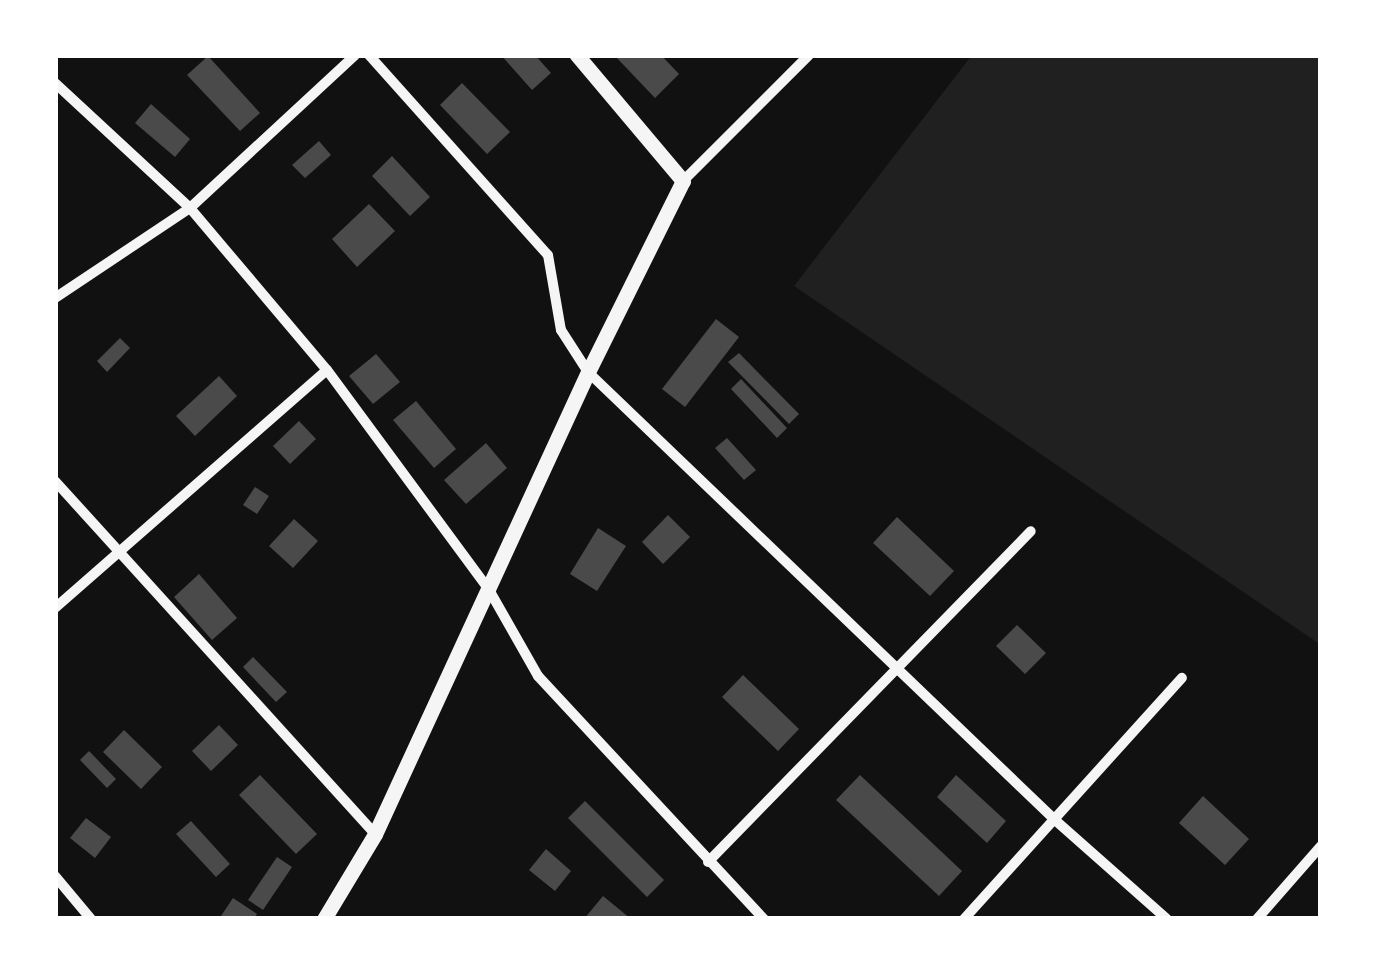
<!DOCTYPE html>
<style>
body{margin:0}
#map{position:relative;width:1376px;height:974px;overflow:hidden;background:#111;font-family:"Source Sans 3",sans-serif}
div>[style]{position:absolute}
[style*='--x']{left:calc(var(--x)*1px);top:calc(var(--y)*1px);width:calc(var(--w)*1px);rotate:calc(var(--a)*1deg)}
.green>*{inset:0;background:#202020}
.building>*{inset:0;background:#4a4a4a}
.minor>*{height:10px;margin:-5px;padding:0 5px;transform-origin:5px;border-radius:5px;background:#f5f5f5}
.secondary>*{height:15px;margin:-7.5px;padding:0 7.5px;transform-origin:7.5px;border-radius:7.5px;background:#f5f5f5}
span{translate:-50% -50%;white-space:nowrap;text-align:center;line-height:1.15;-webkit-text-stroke:9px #fff;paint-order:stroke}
.frame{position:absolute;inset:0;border:58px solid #fff;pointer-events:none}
</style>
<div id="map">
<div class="green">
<div style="clip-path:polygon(972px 55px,1321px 55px,1321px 645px,794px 286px)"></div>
</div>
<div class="building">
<div style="clip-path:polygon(501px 55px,535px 55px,551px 73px,532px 90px)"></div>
<div style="clip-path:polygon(614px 55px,661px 55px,679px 74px,655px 98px)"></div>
<div style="clip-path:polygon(208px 56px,260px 113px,240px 131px,187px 75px)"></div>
<div style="clip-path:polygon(462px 83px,510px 132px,487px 154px,440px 105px)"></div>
<div style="clip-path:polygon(151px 104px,190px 139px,175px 157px,135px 123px)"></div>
<div style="clip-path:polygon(319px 141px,331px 155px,305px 178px,292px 165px)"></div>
<div style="clip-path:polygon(392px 156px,430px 197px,410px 216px,372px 176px)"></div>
<div style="clip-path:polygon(369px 204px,395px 231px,357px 267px,332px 239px)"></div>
<div style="clip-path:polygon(716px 319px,739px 337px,685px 407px,662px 389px)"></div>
<div style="clip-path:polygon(120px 338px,130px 348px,107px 372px,97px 361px)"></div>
<div style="clip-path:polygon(739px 353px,799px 414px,789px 424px,728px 362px)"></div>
<div style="clip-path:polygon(376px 354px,400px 382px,373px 404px,349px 376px)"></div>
<div style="clip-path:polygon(219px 376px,237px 396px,195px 436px,176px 416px)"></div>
<div style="clip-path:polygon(741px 379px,787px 428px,777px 438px,731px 389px)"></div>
<div style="clip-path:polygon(416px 401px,456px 449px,434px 468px,393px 420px)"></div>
<div style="clip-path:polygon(299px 421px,316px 439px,290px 464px,273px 446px)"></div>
<div style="clip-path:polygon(727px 438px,756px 470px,744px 480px,715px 448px)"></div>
<div style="clip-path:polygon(486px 443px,507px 468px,466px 504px,444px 480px)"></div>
<div style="clip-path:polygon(255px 487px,269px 496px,257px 514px,243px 505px)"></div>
<div style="clip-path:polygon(668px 515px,690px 537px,663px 564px,642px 542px)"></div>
<div style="clip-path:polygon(897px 517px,954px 571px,930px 596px,873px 543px)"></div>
<div style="clip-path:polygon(294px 519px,318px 541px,293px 568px,269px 546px)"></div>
<div style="clip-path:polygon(598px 528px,626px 546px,597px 591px,570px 574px)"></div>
<div style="clip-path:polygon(199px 574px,237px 618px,212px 640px,174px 597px)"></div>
<div style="clip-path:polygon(1017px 625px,1046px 653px,1025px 674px,996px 646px)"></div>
<div style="clip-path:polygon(253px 657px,287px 692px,276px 702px,243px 667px)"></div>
<div style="clip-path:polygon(743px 675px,799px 729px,778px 751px,722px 697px)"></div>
<div style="clip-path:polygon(219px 725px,238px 745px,211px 771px,192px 751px)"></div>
<div style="clip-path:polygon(124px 730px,162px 767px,141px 789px,103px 752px)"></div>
<div style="clip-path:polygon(89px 751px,116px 779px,107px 788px,80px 760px)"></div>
<div style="clip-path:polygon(260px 775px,317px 834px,296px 854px,239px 795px)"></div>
<div style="clip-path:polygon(860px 775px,962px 871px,939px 896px,836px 800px)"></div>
<div style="clip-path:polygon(956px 775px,1006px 821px,987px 843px,937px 797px)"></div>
<div style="clip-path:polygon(1203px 796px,1249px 839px,1225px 865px,1179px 823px)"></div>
<div style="clip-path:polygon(585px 801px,664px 880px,647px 897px,568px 818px)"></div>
<div style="clip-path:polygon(86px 818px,111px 837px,95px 858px,70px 838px)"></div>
<div style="clip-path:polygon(191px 821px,230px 864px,216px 877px,176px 834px)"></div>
<div style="clip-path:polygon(546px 849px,571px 871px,555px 891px,529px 870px)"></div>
<div style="clip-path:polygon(277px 857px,292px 867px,263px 910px,248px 900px)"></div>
<div style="clip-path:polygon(603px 896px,631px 919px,584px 919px)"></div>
<div style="clip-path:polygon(233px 898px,257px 914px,254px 919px,219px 919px)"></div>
</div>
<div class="minor">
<div style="--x:369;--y:55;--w:268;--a:48.2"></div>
<div style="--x:548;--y:255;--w:76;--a:80.2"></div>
<div style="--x:561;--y:330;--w:50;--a:57.3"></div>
<div style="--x:588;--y:372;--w:647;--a:43.81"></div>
<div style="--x:1055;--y:820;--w:149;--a:41.5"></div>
<div style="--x:55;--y:83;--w:184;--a:42.8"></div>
<div style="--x:190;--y:208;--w:212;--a:49.8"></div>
<div style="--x:327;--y:370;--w:271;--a:53.6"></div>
<div style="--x:488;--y:588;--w:101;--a:60.4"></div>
<div style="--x:538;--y:676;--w:332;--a:47.1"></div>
<div style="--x:683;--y:181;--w:178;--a:-45"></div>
<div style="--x:55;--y:298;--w:162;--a:-33.7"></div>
<div style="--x:190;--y:208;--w:225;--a:-42.8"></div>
<div style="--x:55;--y:481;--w:476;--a:47.8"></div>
<div style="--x:55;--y:608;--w:361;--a:-41.2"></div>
<div style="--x:708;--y:862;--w:462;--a:-45.7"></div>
<div style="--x:55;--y:876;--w:56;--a:50.1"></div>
<div style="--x:964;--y:919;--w:325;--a:-47.9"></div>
<div style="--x:1257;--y:919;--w:97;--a:-48.8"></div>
</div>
<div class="secondary">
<div style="--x:324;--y:919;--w:99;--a:-59"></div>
<div style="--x:375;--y:834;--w:509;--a:-65.25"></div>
<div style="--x:588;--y:372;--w:213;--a:-63.6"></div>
<div style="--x:683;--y:181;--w:165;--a:-130.1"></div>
</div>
<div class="frame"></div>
</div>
